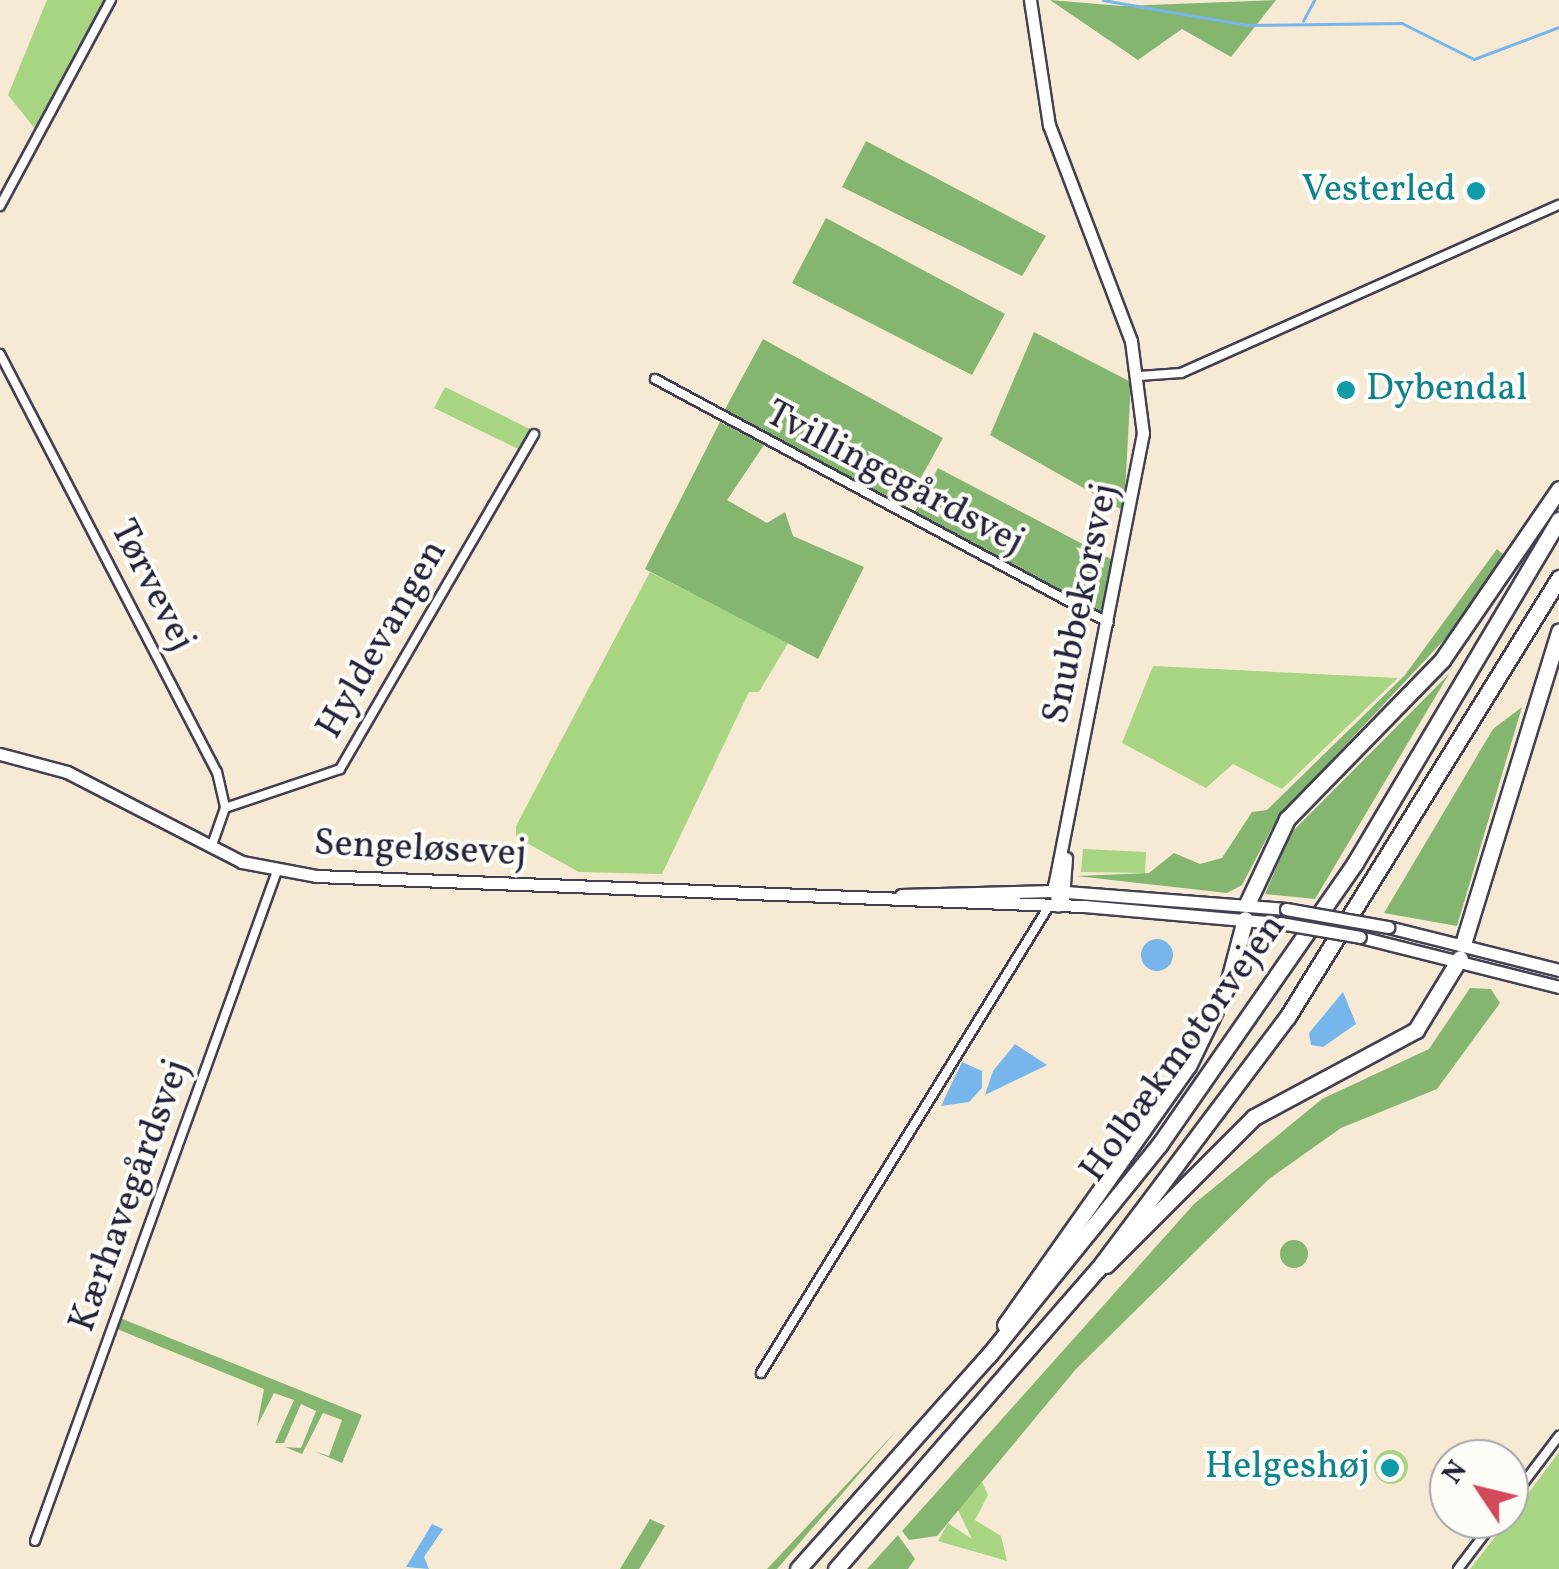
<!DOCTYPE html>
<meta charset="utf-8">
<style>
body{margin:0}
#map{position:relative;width:1559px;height:1569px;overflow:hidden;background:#f6ead5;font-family:Vollkorn,serif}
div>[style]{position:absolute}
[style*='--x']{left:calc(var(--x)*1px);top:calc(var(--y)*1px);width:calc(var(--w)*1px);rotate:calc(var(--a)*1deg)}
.green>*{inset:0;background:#a7d582}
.round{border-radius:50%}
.forest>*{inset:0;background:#85b670}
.water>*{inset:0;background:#77b6eb}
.stream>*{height:2.5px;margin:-1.25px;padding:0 1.25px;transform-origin:1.25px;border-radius:1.25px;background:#77b6eb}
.roads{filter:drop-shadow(2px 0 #424052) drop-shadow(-2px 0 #424052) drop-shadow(0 2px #424052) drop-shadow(0 -2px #424052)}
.street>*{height:8px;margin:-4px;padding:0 4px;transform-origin:4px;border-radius:4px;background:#fff}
.secondary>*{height:11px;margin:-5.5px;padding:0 5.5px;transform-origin:5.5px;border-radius:5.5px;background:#fff}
.highway>*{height:15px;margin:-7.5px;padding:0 7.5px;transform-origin:7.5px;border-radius:7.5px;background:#fff}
.bridges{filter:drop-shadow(2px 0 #424052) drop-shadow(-2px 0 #424052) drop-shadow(0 2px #424052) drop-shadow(0 -2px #424052)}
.secondary-bridge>*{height:11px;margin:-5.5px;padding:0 5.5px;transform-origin:5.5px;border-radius:5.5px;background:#fff}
.dots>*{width:28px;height:28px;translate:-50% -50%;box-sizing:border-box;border:5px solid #fdfcf7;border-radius:50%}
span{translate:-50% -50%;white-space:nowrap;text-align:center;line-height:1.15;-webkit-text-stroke:8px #fdfcf7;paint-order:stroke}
.culture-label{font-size:38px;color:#0d838f}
.right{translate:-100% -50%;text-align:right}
.left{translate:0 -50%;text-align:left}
.street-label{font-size:38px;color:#22223b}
.north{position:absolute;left:1429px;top:1439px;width:100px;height:100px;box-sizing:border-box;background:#fdfcf7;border:2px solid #a5a5ac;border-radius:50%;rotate:305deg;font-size:28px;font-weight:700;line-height:40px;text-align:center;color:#22223b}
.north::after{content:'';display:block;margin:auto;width:35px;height:45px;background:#d1495b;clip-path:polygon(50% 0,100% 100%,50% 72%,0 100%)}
</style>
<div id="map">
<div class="green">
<div style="clip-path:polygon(47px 0,107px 0,36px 130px,8px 95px)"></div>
<div style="clip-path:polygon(445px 387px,530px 429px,518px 449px,434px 408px)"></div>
<div style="clip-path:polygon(650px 572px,788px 643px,759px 692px,749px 692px,662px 874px,579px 872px,516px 837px,516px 826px)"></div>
<div style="clip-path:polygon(1153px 666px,1398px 678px,1282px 789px,1233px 764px,1206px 788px,1122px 743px)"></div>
<div style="clip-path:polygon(1083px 849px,1146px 852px,1145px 873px,1081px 872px)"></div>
<div class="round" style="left:1374px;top:1450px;width:34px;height:34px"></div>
<div style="clip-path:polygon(1559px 1452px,1559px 1569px,1470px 1569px,1509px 1519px)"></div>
<div style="clip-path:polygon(982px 1482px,988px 1495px,975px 1520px,1001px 1536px,1007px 1561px,938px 1541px,948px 1523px,972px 1539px,958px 1510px)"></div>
</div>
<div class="forest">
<div style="clip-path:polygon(1050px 0,1122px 6px,1276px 0,1231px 57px,1182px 29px,1138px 60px)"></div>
<div style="clip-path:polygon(866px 141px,1046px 236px,1022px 276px,842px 187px)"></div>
<div style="clip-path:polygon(826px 218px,1005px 314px,972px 375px,792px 283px)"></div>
<div style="clip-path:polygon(1034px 332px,1131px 382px,1124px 511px,990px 435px)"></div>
<div style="clip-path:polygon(763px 339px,943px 438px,904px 508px,723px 413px)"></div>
<div style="clip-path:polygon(720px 422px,764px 445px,727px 500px,767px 523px,785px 512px,793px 536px,864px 567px,818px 659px,645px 569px)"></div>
<div style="clip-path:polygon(938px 468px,1113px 560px,1103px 612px,913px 515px)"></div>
<div style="clip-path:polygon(1497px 549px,1506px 557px,1458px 625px,1278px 817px,1242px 885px,1227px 893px,1076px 876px,1149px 873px,1174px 853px,1200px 864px,1222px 858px,1252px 812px,1267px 810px,1405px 675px)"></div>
<div style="clip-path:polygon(1449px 674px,1315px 899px,1265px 894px,1291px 833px)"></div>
<div style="clip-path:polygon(1522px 707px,1457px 926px,1384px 913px,1493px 729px)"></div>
<div style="clip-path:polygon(1470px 988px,1491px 989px,1500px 1003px,1437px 1089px,1341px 1128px,1269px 1179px,1076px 1369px,937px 1536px,909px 1540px,902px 1531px,1194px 1204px,1322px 1099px,1429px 1049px)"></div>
<div class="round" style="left:1280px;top:1240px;width:28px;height:28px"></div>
<div style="clip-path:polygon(120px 1318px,362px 1415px,342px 1463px,314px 1451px,329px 1456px,342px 1420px,323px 1413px,302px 1454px,285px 1447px,301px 1448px,316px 1411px,301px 1404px,284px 1443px,275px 1443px,294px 1400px,274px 1393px,257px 1426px,264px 1389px,117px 1329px)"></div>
<div style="clip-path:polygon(898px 1429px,777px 1569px,767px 1569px,843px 1488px)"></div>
<div style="clip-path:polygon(650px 1519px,665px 1526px,639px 1569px,620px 1569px)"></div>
<div style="clip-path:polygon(898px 1535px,915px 1559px,908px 1569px,867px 1569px)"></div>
</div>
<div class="water">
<div class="round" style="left:1141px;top:939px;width:32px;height:32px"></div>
<div style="clip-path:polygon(1343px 992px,1356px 1024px,1323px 1047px,1311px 1045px,1309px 1033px)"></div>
<div style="clip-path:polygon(1015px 1044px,1047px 1065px,985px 1095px,993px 1071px)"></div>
<div style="clip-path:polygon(962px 1062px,982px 1071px,982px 1088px,969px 1102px,941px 1106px)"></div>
<div style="clip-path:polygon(432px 1524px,443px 1529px,424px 1557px,429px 1569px,406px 1567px)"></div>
</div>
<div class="stream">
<div style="--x:1103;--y:0;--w:146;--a:9.8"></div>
<div style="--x:1247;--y:25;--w:155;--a:-0.7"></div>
<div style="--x:1402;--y:23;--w:80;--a:26.6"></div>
<div style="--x:1474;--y:59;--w:91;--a:-20.6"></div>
<div style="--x:1303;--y:21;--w:24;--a:-62"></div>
</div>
<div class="roads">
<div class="street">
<div style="--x:0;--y:206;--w:234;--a:-61.7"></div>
<div style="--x:0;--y:354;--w:471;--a:62.6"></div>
<div style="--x:217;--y:772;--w:37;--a:77"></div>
<div style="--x:225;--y:808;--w:42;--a:109.3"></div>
<div style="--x:1139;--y:376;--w:42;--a:-4.1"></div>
<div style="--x:1181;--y:373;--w:414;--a:-24"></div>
<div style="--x:655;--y:379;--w:515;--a:28.26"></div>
<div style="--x:225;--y:808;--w:121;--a:-18.7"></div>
<div style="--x:340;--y:769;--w:387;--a:-59.9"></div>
<div style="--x:761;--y:1373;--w:549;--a:-58.34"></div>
<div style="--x:1509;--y:1502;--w:83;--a:-52.9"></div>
<div style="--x:35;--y:1541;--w:712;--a:-70.14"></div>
<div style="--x:1458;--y:1569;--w:63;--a:-52.8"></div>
</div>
<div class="secondary">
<div style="--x:1030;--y:0;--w:126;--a:81.4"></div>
<div style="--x:1049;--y:125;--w:231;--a:69.2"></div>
<div style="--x:1131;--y:341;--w:93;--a:82.6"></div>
<div style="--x:1143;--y:433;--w:461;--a:101.1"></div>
<div style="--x:1054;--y:885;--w:21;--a:79"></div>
<div style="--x:0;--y:754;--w:69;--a:15"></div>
<div style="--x:67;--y:772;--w:197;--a:27.2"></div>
<div style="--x:242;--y:862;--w:75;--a:10.7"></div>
<div style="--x:316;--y:876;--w:769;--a:2.24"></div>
<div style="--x:1084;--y:906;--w:197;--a:5"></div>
<div style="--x:901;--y:895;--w:152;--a:-1.5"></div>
<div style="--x:1053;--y:891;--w:234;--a:4.4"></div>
<div style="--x:1063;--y:898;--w:40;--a:-85.7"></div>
<div style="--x:1388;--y:927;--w:176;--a:14.1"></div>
<div style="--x:1360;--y:937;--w:205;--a:14.1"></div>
</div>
<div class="highway">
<div style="--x:1247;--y:904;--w:94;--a:-64.8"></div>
<div style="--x:1287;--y:819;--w:222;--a:-45.7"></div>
<div style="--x:1442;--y:660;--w:207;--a:-55.6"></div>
<div style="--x:1463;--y:944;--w:327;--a:-72.9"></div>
<div style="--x:1106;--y:1265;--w:209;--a:-45"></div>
<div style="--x:1254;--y:1117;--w:184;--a:-28.2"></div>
<div style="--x:1416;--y:1030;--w:84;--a:-58.6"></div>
<div style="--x:1005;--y:1325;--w:317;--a:-54.8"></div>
<div style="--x:1188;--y:1066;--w:91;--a:-64"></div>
<div style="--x:1228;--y:984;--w:67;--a:-75.3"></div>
<div style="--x:798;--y:1569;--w:287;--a:-48.3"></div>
<div style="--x:989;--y:1355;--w:270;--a:-51"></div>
<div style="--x:1159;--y:1145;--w:343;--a:-55.2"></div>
<div style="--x:1355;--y:863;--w:399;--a:-59.3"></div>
<div style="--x:836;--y:1569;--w:398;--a:-48.9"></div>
<div style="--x:1098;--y:1269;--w:316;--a:-53.1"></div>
<div style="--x:1288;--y:1016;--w:515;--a:-58.25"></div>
</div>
</div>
<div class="bridges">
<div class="secondary-bridge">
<div style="--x:1286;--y:909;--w:104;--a:10"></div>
<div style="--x:1280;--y:923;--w:81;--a:9.9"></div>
</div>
</div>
<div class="dots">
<div style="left:1476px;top:191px;background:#0f9aa8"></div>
<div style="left:1346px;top:390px;background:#0f9aa8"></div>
<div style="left:1390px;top:1468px;background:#0f9aa8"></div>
</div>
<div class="culture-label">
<span class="right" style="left:1456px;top:191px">Vesterled</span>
<span class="left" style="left:1366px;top:390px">Dybendal</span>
<span class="right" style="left:1370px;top:1468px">Helgeshøj</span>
</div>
<div class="street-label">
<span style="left:894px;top:479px;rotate:28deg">Tvillingegårdsvej</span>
<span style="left:151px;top:586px;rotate:63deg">Tørvevej</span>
<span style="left:1082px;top:604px;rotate:-78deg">Snubbekorsvej</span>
<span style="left:383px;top:640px;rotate:-60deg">Hyldevangen</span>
<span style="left:420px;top:850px;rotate:3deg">Sengeløsevej</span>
<span style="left:1184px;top:1049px;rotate:-54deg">Holbækmotorvejen</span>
<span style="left:131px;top:1196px;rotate:-70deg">Kærhavegårdsvej</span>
</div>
<div class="north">N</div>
</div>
